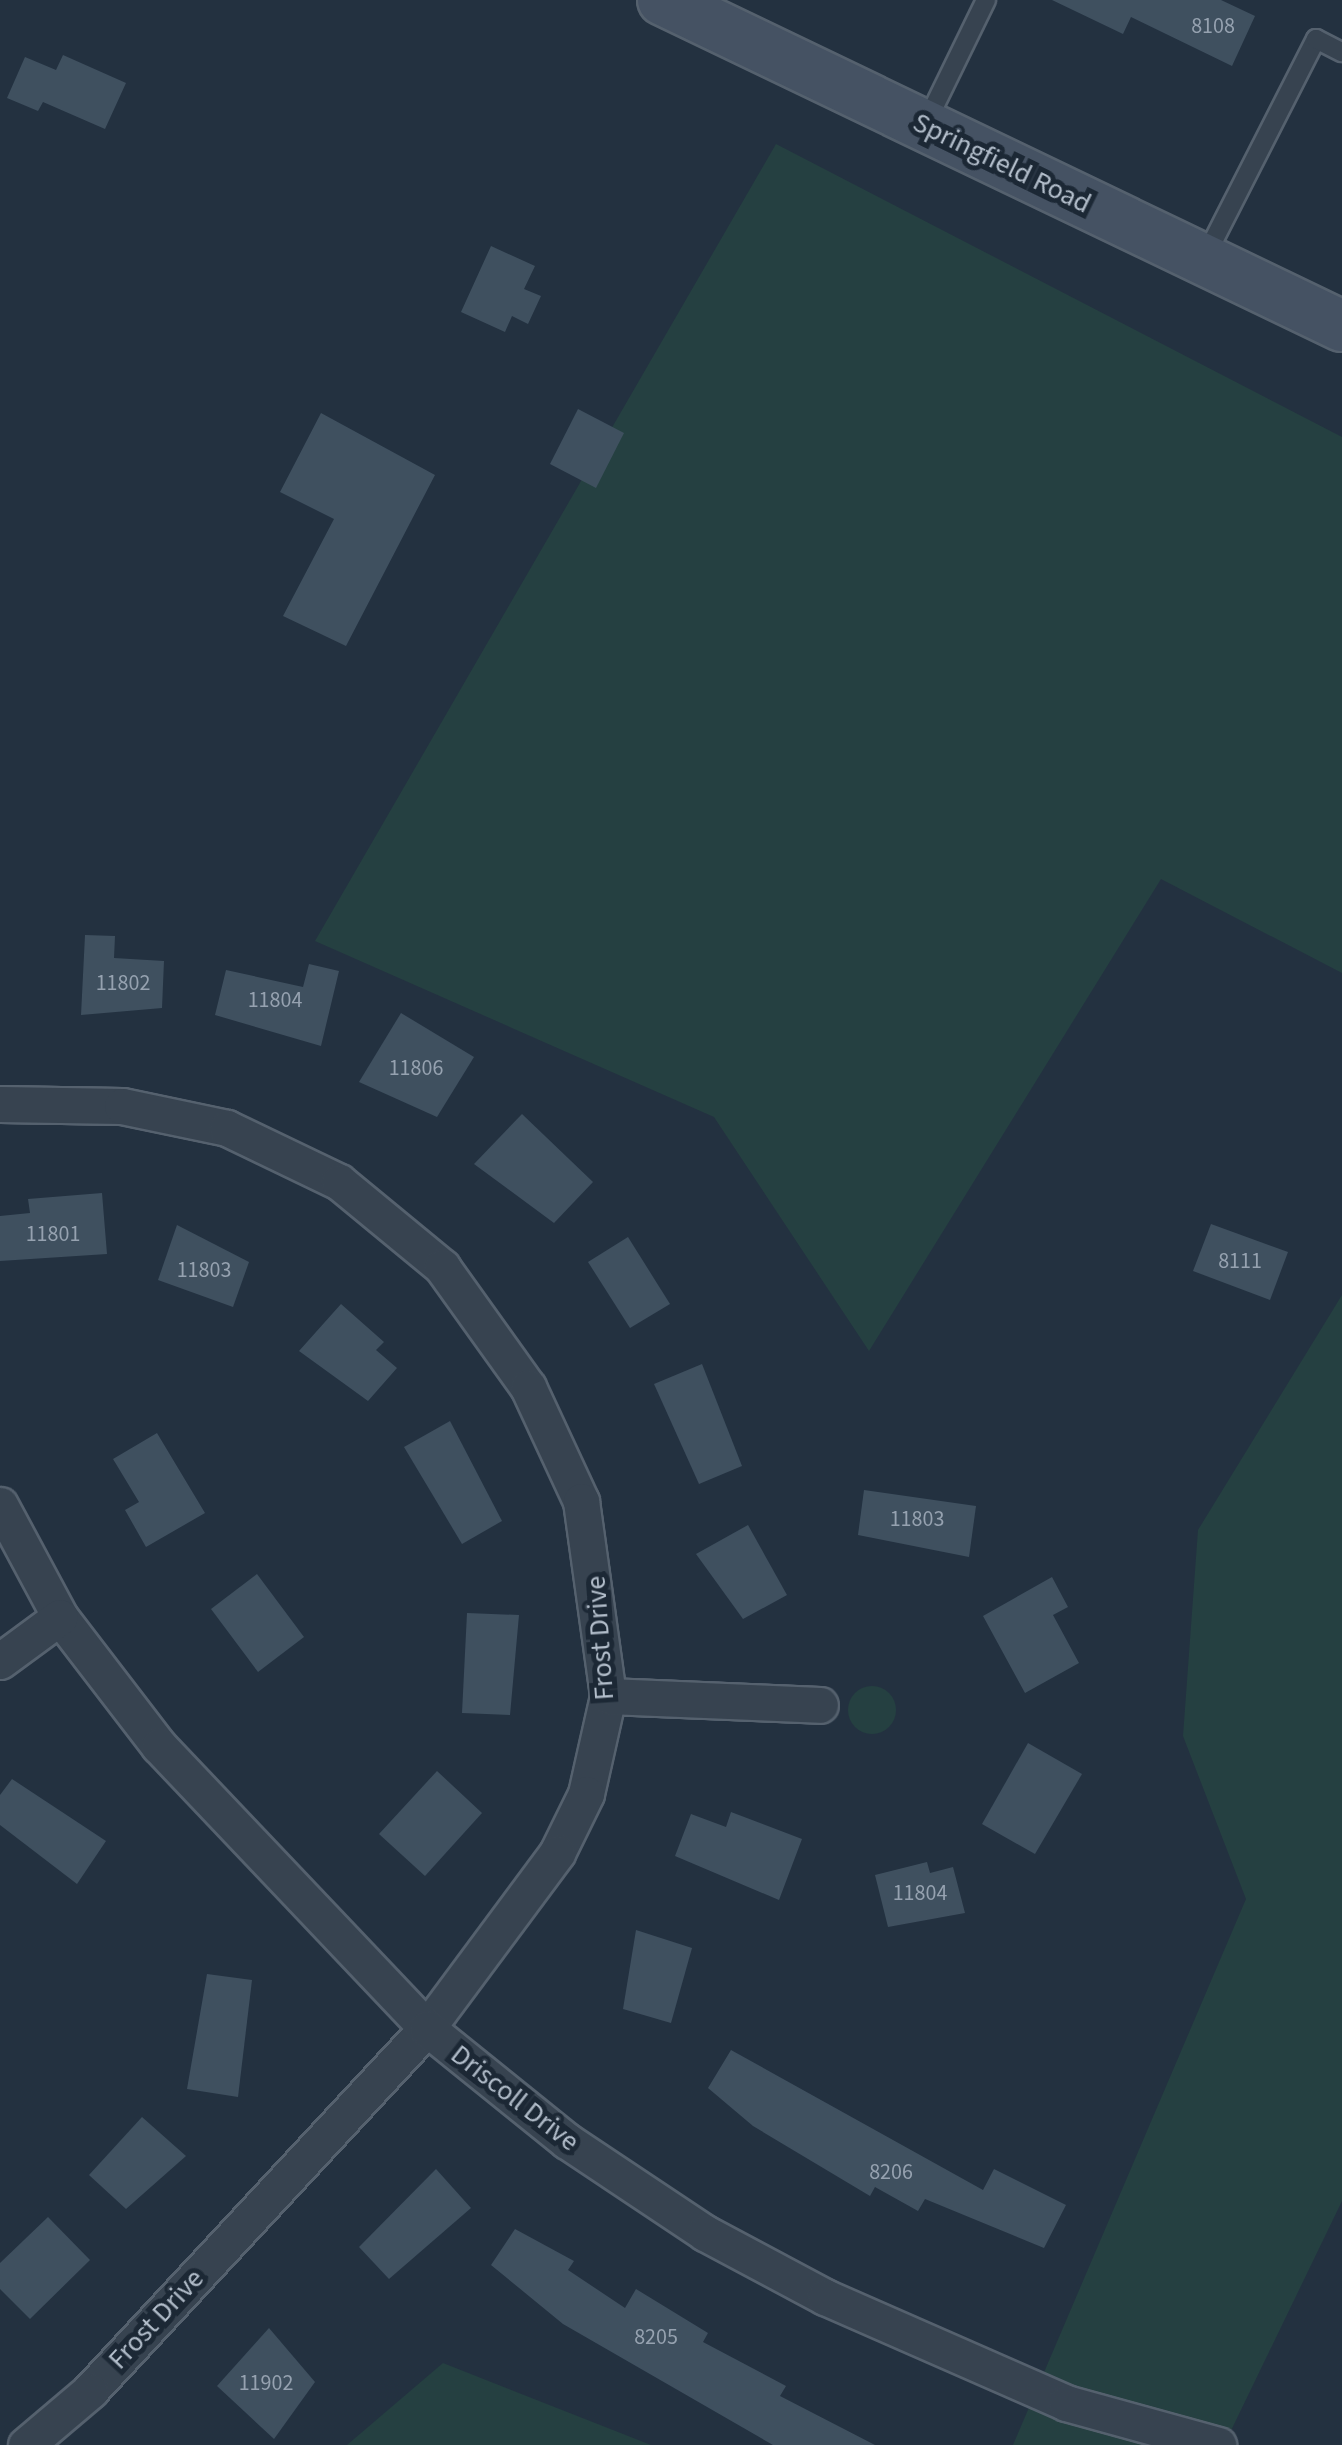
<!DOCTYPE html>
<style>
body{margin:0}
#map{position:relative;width:1342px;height:2445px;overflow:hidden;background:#233140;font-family:"Source Sans 3",sans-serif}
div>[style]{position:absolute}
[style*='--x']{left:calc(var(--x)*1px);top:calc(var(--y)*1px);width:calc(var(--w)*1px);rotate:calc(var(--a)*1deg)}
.green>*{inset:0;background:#254041}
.round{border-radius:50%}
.building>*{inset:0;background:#3f505f}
.roads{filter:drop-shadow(2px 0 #55616e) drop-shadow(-2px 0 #55616e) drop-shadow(0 2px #55616e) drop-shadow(0 -2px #55616e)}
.lane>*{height:18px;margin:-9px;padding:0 9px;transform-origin:9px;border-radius:9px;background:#374350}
.street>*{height:35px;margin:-17.5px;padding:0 17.5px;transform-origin:17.5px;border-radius:17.5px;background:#374350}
.secondary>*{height:50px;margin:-25px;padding:0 25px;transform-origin:25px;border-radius:25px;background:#455263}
span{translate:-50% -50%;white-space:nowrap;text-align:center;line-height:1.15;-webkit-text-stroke:10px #1c2835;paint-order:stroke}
.number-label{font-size:22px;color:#96a2b0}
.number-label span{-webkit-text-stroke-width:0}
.street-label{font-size:28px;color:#b3becb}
</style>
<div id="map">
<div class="green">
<div style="clip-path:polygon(776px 144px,1342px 437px,1342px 973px,1161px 879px,869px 1351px,714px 1117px,315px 941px)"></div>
<div style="clip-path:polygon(1342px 1295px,1342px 2201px,1224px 2445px,1013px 2445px,1246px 1899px,1183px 1736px,1198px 1530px)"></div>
<div class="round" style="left:848px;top:1686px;width:48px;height:48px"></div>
<div style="clip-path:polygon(443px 2363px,651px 2445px,347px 2445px)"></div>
</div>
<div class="building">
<div style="clip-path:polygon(1052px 0,1221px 0,1255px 16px,1232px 66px,1131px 17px,1123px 34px)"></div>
<div style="clip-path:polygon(63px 55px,126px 83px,105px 129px,43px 102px,38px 111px,7px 98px,25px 57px,56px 70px)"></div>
<div style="clip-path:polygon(491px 246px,535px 266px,524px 289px,541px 296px,528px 324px,512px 316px,505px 332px,461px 312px)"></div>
<div style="clip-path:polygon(578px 409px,624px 433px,596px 488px,550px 464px)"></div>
<div style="clip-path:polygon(321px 413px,435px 475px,346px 646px,283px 616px,334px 519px,280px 492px)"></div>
<div style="clip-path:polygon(85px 935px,115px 936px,114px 958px,164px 961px,162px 1008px,81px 1015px)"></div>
<div style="clip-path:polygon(309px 964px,339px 971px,321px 1046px,215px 1015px,226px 970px,303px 987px)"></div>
<div style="clip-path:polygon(401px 1013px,474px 1057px,437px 1117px,359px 1082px)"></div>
<div style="clip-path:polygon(522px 1114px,593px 1182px,554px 1223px,474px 1164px)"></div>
<div style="clip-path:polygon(102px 1193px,107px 1254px,0 1261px,0 1216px,30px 1213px,28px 1199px)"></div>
<div style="clip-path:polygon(1211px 1224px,1288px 1252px,1270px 1300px,1193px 1271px)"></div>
<div style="clip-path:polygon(177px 1225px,249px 1262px,233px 1307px,158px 1280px)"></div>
<div style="clip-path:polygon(628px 1237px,670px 1304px,630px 1328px,588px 1262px)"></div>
<div style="clip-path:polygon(341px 1304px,384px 1342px,376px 1350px,397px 1368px,368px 1401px,299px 1351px)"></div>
<div style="clip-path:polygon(702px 1364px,742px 1466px,699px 1484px,654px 1384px)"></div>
<div style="clip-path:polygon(450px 1421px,502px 1521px,462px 1544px,404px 1447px)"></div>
<div style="clip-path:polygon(157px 1433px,205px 1513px,146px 1547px,125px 1510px,139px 1502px,113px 1459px)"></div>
<div style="clip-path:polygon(864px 1490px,976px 1506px,969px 1557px,858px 1535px)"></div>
<div style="clip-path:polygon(748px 1525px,787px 1595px,743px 1619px,696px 1554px)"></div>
<div style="clip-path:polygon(257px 1574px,304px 1637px,258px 1672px,211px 1609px)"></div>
<div style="clip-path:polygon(1052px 1577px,1068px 1607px,1053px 1615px,1079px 1663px,1025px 1693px,983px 1616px)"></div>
<div style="clip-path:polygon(467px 1613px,519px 1615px,510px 1715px,462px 1713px)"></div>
<div style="clip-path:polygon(1028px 1743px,1082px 1774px,1035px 1854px,982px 1824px)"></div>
<div style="clip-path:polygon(437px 1771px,482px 1813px,425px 1876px,379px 1834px)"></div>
<div style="clip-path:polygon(12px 1779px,106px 1841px,77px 1884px,0 1825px,0 1795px)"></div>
<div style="clip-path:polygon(731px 1812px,802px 1839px,779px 1900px,675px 1856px,691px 1814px,726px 1827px)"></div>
<div style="clip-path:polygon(927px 1862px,930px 1873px,953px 1867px,965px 1913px,888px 1927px,875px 1875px)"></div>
<div style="clip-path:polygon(636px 1930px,692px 1948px,671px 2023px,623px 2009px)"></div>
<div style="clip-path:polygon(207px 1974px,252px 1980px,238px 2097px,187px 2089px)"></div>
<div style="clip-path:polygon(731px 2050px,983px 2190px,994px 2169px,1066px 2205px,1044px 2248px,925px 2199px,918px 2211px,875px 2187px,870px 2196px,753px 2126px,708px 2088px)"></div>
<div style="clip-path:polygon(142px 2117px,186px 2156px,126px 2209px,89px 2175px)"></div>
<div style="clip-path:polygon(436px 2169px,471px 2208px,389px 2279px,359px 2247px)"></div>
<div style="clip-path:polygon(48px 2217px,90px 2260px,30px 2319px,0 2289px,0 2263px)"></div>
<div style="clip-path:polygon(515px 2229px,574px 2261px,568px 2270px,625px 2308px,636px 2289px,708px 2333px,703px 2342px,786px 2386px,780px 2396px,875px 2445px,773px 2445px,563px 2324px,491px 2265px)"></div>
<div style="clip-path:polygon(269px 2328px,315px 2382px,274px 2439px,217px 2386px)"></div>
</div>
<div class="roads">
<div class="lane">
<div style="--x:927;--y:121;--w:135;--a:-64"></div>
<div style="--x:1204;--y:259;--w:247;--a:-63"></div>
<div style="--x:1316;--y:39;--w:29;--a:27"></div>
</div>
<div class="street">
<div style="--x:0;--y:1104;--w:122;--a:0.9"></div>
<div style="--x:122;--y:1106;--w:107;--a:11.8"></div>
<div style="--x:227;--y:1128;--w:124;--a:25.7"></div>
<div style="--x:339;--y:1182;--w:134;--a:39.5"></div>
<div style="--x:442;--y:1267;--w:148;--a:54.4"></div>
<div style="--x:528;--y:1387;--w:126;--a:65.1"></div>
<div style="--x:581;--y:1501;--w:197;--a:82.1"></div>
<div style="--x:608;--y:1696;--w:100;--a:102.7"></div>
<div style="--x:586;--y:1794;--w:66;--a:116.2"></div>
<div style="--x:557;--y:1853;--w:218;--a:126.6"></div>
<div style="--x:427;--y:2028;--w:495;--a:132.9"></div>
<div style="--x:90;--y:2391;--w:84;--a:139.8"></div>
<div style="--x:0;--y:1505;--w:127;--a:61.8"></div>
<div style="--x:60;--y:1617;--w:163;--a:52.5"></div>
<div style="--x:159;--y:1746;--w:389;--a:46.5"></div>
<div style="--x:427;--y:2028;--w:180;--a:38.9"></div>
<div style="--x:567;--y:2141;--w:166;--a:33.7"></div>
<div style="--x:705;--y:2233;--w:136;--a:28.1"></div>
<div style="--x:825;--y:2297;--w:263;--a:23.7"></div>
<div style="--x:1066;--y:2403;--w:158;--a:15.4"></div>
<div style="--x:0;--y:1661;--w:74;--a:-36.3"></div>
<div style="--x:608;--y:1696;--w:212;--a:2.4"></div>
</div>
<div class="secondary">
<div style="--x:663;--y:0;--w:753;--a:25.65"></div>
</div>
</div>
<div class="number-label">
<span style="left:1213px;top:27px">8108</span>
<span style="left:123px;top:984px">11802</span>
<span style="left:275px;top:1001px">11804</span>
<span style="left:416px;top:1069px">11806</span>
<span style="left:53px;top:1235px">11801</span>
<span style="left:1240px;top:1262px">8111</span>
<span style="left:204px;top:1271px">11803</span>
<span style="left:917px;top:1520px">11803</span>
<span style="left:920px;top:1894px">11804</span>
<span style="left:891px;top:2173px">8206</span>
<span style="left:656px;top:2338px">8205</span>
<span style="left:266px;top:2384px">11902</span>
</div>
<div class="street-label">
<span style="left:1002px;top:163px;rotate:26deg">Springfield Road</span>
<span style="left:600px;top:1638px;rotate:-94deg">Frost Drive</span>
<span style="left:515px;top:2098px;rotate:38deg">Driscoll Drive</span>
<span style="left:156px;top:2319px;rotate:-47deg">Frost Drive</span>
</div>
</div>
